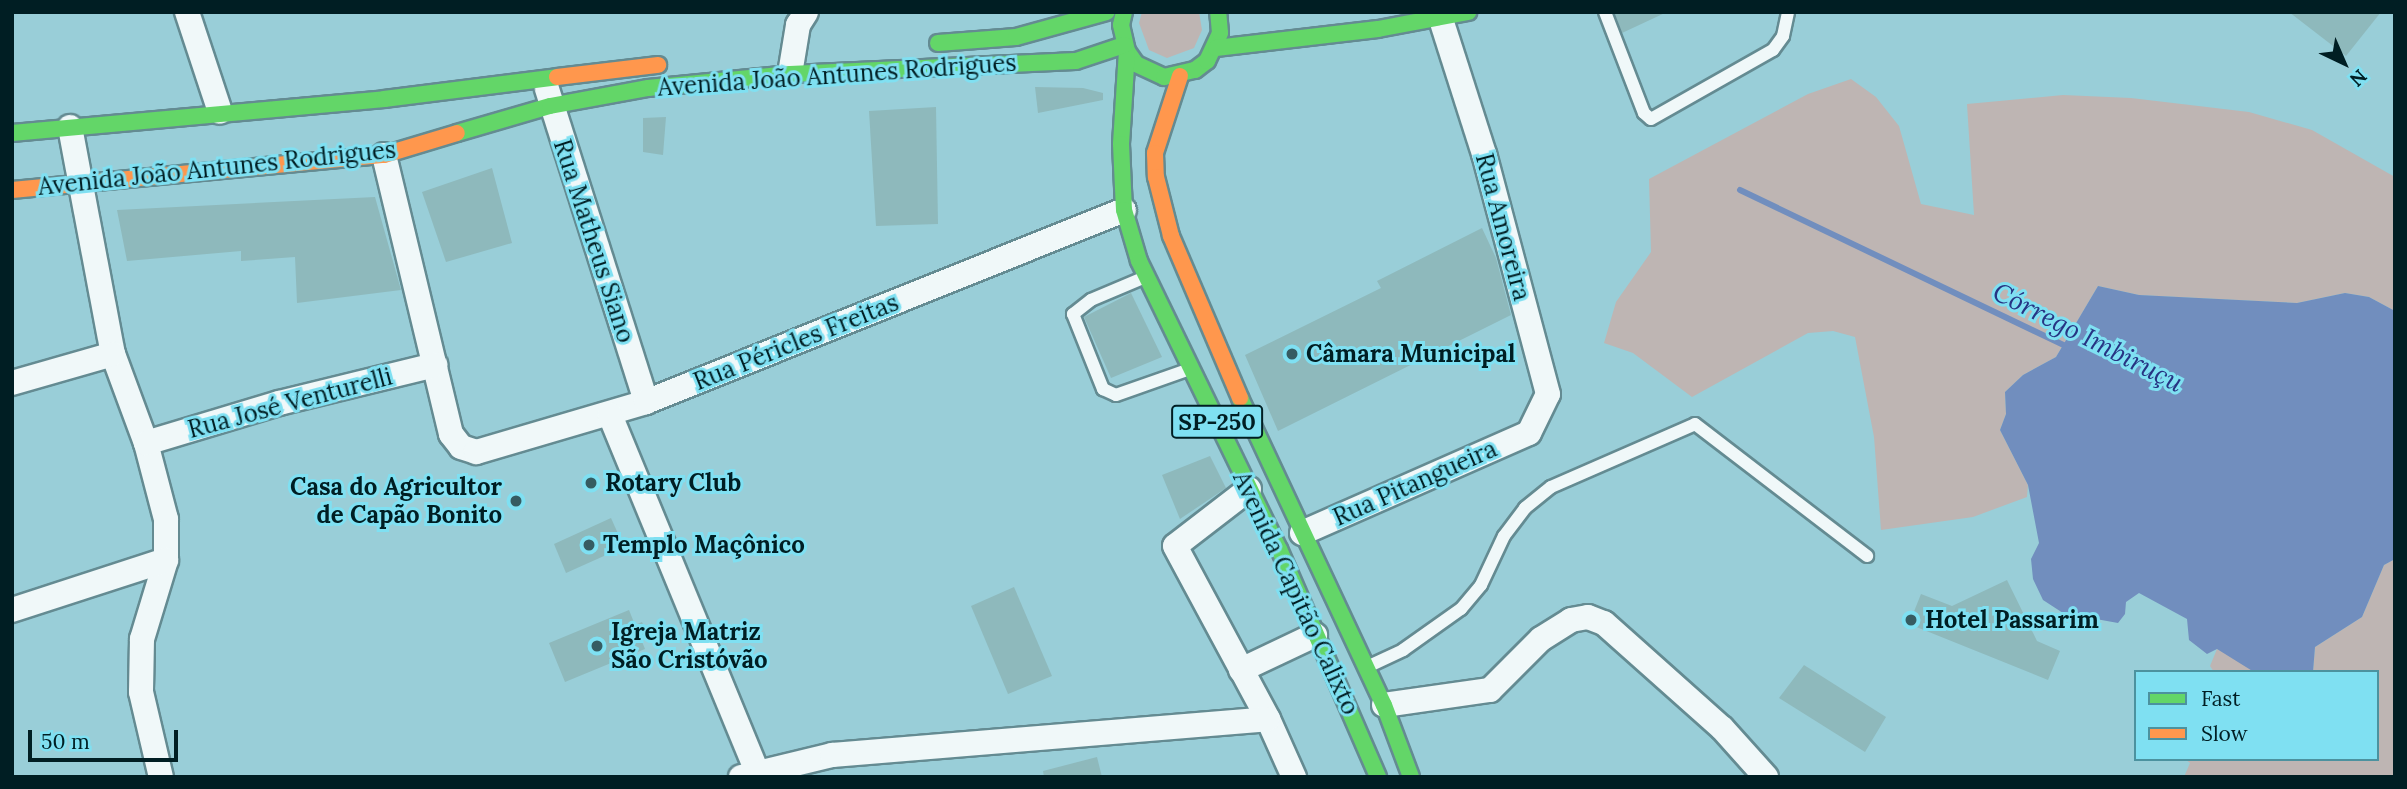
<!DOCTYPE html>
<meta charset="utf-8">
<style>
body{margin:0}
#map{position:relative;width:2407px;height:789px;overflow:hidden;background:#99ced8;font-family:Lora,serif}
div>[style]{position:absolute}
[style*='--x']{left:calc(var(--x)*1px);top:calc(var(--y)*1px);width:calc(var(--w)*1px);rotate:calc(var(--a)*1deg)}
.green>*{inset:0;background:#beb5b3}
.water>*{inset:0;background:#718ebe}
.stream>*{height:6px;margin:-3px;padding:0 3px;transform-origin:3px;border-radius:3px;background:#718ebe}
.building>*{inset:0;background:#8eb9bc}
.roads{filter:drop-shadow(2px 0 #648b92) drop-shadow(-2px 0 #648b92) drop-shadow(0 2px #648b92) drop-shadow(0 -2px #648b92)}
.lane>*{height:12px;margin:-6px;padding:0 6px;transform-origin:6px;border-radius:6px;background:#f0f8f9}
.street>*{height:24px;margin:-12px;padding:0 12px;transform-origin:12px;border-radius:12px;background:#f0f8f9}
.fast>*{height:16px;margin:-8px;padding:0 8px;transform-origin:8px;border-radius:8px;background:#63d668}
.slow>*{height:16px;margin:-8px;padding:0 8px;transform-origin:8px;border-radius:8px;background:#ff974d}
.dots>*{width:19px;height:19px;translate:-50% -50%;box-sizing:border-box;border:4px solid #7fe0f2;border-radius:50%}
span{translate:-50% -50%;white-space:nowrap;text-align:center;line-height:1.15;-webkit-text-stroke:6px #7fe0f2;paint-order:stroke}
.shield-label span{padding:2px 5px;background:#7fe0f2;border:2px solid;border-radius:5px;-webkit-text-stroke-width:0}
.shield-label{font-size:23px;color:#001e23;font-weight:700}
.street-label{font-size:24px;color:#001e23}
.poi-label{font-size:24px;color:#001e23;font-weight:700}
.left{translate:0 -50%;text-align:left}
.right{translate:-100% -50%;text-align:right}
.water-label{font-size:26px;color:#273483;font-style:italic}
.frame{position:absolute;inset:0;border:14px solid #001e23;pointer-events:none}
.legend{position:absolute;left:2134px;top:670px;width:245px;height:91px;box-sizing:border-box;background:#7fe0f2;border:2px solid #4c929f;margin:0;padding:9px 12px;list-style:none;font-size:21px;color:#001e23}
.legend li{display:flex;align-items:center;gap:14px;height:35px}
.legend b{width:35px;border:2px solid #4c929f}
.north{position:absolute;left:2309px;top:28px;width:70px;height:70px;-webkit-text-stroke:5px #7fe0f2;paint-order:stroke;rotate:136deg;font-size:19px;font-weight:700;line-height:28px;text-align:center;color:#001e23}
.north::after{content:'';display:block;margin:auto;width:24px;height:32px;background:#001e23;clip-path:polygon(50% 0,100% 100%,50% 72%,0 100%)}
.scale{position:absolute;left:28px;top:730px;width:150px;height:32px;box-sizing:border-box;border:4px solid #001e23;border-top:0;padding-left:9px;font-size:21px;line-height:24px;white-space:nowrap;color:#001e23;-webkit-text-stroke:5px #7fe0f2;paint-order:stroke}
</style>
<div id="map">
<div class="green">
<div style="clip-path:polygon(1142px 12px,1199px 12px,1202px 30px,1194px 48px,1167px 58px,1149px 50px,1139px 23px)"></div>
<div style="clip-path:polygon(1851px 79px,1876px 97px,1899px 126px,1921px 204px,1974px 215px,1967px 104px,2063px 95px,2131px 98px,2249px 112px,2312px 130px,2395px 177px,2395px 311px,2369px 297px,2345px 293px,2297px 303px,2139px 295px,2098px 286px,2056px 357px,2023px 375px,2005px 392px,2006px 414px,2000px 430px,2028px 485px,2027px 497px,1973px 517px,1881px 530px,1874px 437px,1855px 337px,1833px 331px,1808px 333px,1692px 397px,1633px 353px,1604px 343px,1616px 302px,1651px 252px,1649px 179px,1808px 94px)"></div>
<div style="clip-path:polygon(2395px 559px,2395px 777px,2184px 777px,2190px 763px,2185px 759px,2377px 759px,2377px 672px,2313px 672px,2315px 647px,2362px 617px,2384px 565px)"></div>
<div style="clip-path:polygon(2217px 649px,2245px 663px,2254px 672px,2214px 672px,2210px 666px)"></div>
</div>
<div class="water">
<div style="clip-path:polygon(2098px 286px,2139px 295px,2297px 303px,2345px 293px,2369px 297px,2395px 311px,2395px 559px,2384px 565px,2362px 617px,2315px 647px,2313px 672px,2254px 672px,2217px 649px,2207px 654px,2189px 640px,2187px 619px,2139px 593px,2126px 602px,2125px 614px,2118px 623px,2063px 613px,2043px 600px,2033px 579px,2031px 559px,2039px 543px,2028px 485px,2000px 430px,2006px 414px,2005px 392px,2023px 375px,2056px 357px)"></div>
</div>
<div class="stream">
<div style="--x:1740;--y:190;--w:366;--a:25.6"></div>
</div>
<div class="building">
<div style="clip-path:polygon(1614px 12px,1667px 12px,1622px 33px)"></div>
<div style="clip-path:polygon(2289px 12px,2381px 12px,2346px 56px)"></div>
<div style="clip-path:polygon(1035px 87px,1083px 88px,1103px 93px,1103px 100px,1038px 113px)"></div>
<div style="clip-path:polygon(936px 107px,938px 224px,876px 226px,869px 111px)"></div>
<div style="clip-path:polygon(666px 117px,663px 155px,643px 152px,643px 118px)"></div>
<div style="clip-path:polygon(492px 168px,512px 243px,446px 262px,422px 192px)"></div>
<div style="clip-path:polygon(375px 197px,401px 290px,297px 303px,295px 257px,241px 261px,241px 251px,127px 261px,117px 210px)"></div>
<div style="clip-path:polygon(1482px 228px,1496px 258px,1511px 315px,1278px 431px,1245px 355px,1381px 288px,1377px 281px)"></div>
<div style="clip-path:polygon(1131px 293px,1162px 357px,1111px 378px,1084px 317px)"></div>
<div style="clip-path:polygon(1210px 456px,1226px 488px,1180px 519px,1162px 475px)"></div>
<div style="clip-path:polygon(611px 518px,624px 547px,566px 573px,554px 544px)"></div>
<div style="clip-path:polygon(2007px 580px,2037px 641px,2060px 651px,2048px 680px,1909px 624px,1921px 594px,1952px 606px)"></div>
<div style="clip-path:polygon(1014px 587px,1052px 676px,1008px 694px,971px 606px)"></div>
<div style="clip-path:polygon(629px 610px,635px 625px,642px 622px,648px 636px,641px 639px,645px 649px,565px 682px,549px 643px)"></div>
<div style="clip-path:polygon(1804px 665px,1886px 717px,1865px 752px,1779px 698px)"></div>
<div style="clip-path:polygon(1097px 757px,1102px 777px,1044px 777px,1043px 771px)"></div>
</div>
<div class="roads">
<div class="lane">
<div style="--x:1605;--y:12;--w:108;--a:68.9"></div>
<div style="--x:1644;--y:113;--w:9;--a:41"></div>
<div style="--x:1651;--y:119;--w:140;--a:-29.5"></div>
<div style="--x:1773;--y:50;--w:17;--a:-54"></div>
<div style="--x:1783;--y:36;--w:25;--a:-78"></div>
<div style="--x:1143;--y:278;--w:56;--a:157.1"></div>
<div style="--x:1091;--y:300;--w:23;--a:142"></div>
<div style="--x:1073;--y:314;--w:81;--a:68.2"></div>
<div style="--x:1103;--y:389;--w:14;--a:25"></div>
<div style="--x:1116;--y:395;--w:78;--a:-19.4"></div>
<div style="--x:1367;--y:667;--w:40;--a:-25"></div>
<div style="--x:1403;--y:650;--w:71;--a:-35.3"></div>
<div style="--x:1461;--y:609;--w:31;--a:-50"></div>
<div style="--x:1481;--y:585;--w:54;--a:-64.9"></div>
<div style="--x:1504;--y:536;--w:35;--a:-53"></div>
<div style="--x:1525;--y:508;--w:33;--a:-39"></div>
<div style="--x:1551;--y:487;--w:157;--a:-23.6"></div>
<div style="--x:1695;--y:424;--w:217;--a:37.5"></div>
</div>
<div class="street">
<div style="--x:187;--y:12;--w:105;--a:71.7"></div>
<div style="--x:790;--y:74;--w:50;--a:-80.7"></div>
<div style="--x:798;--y:25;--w:15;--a:-58"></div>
<div style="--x:547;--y:89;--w:328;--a:72.4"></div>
<div style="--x:70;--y:127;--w:231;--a:79.3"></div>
<div style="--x:113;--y:354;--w:95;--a:69.7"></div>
<div style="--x:146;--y:443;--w:79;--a:75.3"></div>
<div style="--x:166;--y:519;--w:41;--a:90"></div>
<div style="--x:166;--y:560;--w:83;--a:106.9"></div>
<div style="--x:142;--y:639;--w:53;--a:91.1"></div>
<div style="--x:141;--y:692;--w:87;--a:76.8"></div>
<div style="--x:384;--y:155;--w:287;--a:76.5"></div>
<div style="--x:451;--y:434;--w:16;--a:52"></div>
<div style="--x:461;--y:447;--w:16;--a:18"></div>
<div style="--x:476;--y:452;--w:177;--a:-16.4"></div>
<div style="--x:646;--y:402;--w:515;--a:-21.88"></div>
<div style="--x:12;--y:383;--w:105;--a:-16"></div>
<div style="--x:610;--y:415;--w:385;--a:67.6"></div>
<div style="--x:146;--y:443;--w:139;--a:-16.7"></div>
<div style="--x:279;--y:403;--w:161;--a:-13.7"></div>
<div style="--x:1249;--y:489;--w:93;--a:142.4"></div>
<div style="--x:1175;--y:546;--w:196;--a:61.7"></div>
<div style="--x:1268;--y:719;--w:64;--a:65.9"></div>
<div style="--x:1302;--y:533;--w:248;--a:-23.8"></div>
<div style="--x:1529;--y:433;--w:43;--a:-64"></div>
<div style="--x:1548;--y:394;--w:248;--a:-104.9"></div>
<div style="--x:1484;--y:154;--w:142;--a:-107.7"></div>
<div style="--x:12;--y:610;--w:162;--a:-18"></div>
<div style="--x:1241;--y:670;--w:82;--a:-25.3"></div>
<div style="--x:1384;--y:705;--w:107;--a:-8.1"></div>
<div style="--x:1490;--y:690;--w:72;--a:-45"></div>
<div style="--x:1541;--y:639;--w:36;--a:-32"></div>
<div style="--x:1571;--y:620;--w:17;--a:-10"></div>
<div style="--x:1588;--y:617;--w:17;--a:21"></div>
<div style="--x:1604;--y:623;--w:158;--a:41.7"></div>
<div style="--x:1722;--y:728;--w:66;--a:48.1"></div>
<div style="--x:741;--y:777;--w:94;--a:-13.6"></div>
<div style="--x:832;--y:755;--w:437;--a:-4.7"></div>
</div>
<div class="fast">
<div style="--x:1124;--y:12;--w:13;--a:103"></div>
<div style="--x:1121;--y:25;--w:27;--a:77"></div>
<div style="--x:1127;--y:51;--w:16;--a:55"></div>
<div style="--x:1136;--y:64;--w:31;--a:25"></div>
<div style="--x:1164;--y:77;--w:32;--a:-13"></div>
<div style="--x:1195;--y:70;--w:15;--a:-37"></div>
<div style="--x:1207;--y:61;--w:31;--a:-65"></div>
<div style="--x:1220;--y:33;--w:21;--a:-95"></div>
<div style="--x:938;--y:43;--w:78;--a:-4.4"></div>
<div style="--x:1016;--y:37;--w:94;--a:-15.4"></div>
<div style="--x:1216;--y:48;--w:163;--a:-6.7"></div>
<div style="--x:1378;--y:29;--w:92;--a:-10.7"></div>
<div style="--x:1127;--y:51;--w:93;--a:93.7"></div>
<div style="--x:1121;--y:144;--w:66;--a:87.4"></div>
<div style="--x:1124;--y:210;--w:53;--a:73.6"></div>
<div style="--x:1139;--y:261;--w:320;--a:64.1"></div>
<div style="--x:1279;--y:549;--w:249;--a:66.5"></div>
<div style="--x:12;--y:133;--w:374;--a:-5.2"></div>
<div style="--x:384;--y:99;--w:174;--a:-7.2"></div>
<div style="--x:457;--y:133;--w:97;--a:-16.2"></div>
<div style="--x:550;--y:106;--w:100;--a:-10.4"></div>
<div style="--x:648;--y:88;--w:143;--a:-5.6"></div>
<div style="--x:790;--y:74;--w:286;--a:-2.6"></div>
<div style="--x:1076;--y:61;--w:51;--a:-18.4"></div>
<div style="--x:1240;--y:398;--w:339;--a:64.9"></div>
<div style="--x:1384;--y:705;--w:77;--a:69.4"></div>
</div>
<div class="slow">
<div style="--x:1180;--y:76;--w:81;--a:108"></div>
<div style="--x:1155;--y:153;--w:24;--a:88"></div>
<div style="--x:1156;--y:177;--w:61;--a:75.7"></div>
<div style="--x:1171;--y:236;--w:176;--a:66.9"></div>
<div style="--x:557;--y:77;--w:102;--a:-6.8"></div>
<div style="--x:12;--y:190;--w:374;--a:-5.4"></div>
<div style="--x:384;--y:155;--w:76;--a:-16.8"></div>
</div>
</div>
<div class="dots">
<div style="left:1292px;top:354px;background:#365c62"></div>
<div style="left:591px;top:483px;background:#365c62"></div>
<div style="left:516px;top:501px;background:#365c62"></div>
<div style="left:589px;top:545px;background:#365c62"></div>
<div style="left:1911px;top:620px;background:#365c62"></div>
<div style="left:597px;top:646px;background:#365c62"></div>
</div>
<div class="shield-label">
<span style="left:1217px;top:422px">SP-250</span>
</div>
<div class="street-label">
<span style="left:837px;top:75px;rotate:-4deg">Avenida João Antunes Rodrigues</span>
<span style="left:217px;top:168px;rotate:-6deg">Avenida João Antunes Rodrigues</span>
<span style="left:1503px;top:227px;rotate:75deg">Rua Amoreira</span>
<span style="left:594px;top:241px;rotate:72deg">Rua Matheus Siano</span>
<span style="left:796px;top:342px;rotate:-22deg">Rua Péricles Freitas</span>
<span style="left:290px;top:403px;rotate:-15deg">Rua José Venturelli</span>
<span style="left:1415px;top:483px;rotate:-24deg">Rua Pitangueira</span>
<span style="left:1296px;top:593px;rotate:65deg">Avenida Capitão Calixto</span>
</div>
<div class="poi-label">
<span class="left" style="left:1306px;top:354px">Câmara Municipal</span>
<span class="left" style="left:605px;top:483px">Rotary Club</span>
<span class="right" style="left:502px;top:501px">Casa do Agricultor<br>de Capão Bonito</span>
<span class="left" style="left:603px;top:545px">Templo Maçônico</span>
<span class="left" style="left:1925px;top:620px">Hotel Passarim</span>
<span class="left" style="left:611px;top:646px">Igreja Matriz<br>São Cristóvão</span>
</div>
<div class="water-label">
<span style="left:2088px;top:337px;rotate:27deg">Córrego Imbiruçu</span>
</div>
<div class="frame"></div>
<ul class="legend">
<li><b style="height:9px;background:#63d668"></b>Fast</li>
<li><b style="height:9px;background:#ff974d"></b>Slow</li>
</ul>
<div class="north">N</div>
<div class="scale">50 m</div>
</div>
